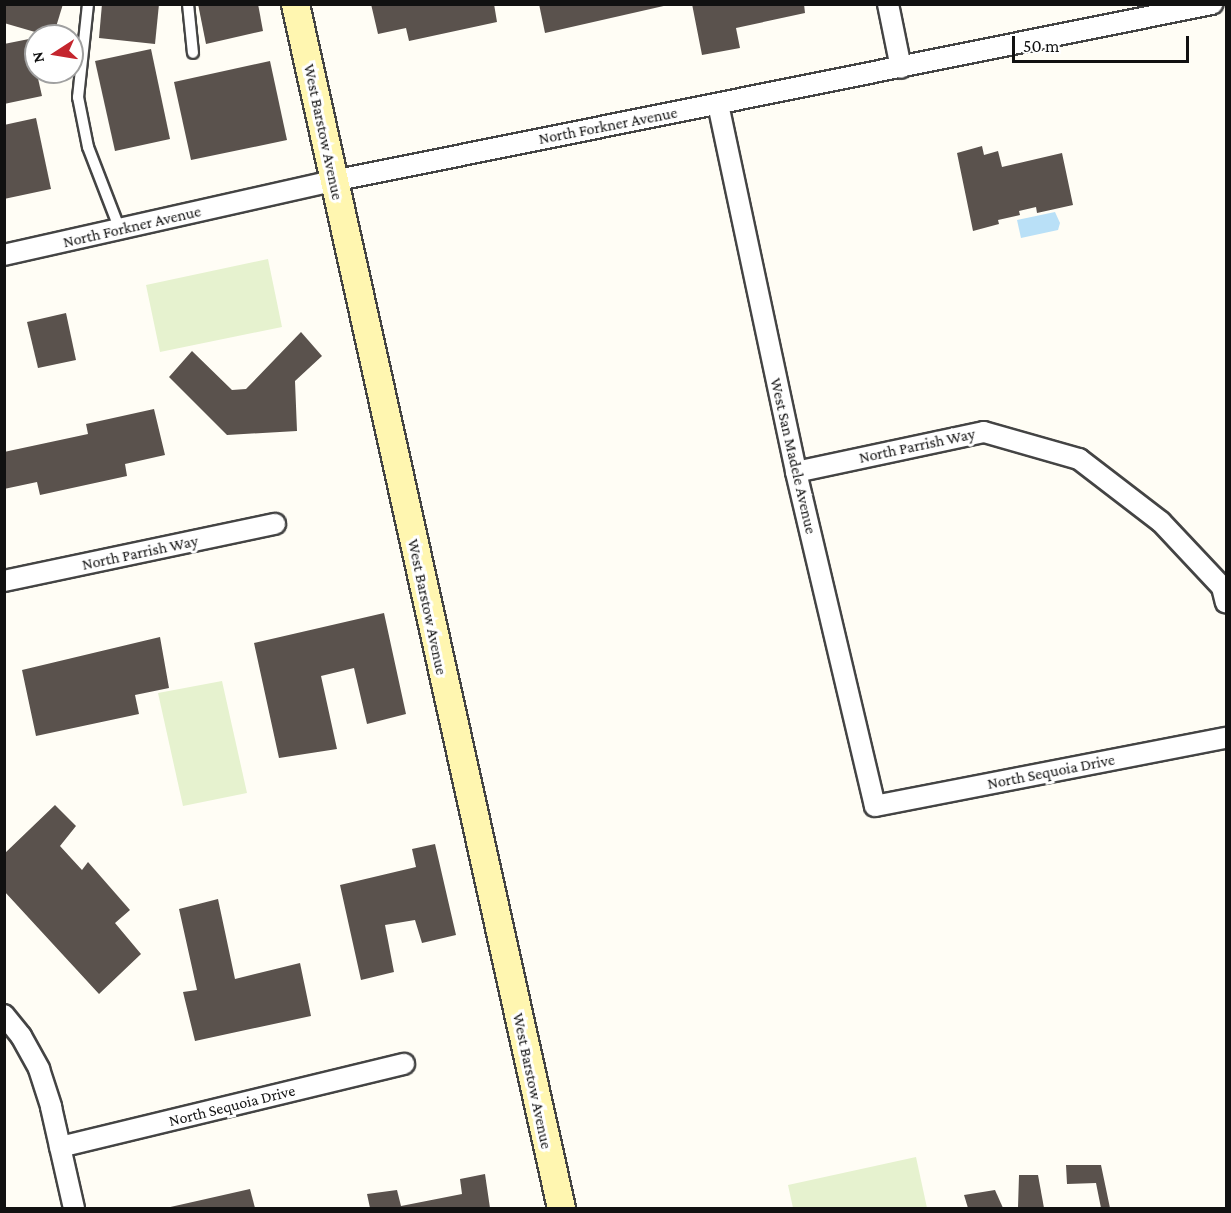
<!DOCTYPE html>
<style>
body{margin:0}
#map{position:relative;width:1231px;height:1213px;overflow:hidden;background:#fffdf5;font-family:"Crimson Pro",serif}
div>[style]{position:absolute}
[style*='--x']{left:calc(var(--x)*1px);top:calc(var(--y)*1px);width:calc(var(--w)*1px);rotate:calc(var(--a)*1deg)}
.pitch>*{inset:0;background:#e6f2cf}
.water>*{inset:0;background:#b9e0f7}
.building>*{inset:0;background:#5a524d}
.roads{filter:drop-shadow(2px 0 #444) drop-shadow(-2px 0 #444) drop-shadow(0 2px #444) drop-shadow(0 -2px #444)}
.lane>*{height:10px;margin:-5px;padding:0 5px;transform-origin:5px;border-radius:5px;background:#fff}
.street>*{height:20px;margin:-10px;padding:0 10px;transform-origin:10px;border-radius:10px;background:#fff}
.secondary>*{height:27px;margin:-13.5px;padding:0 13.5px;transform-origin:13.5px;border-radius:13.5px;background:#fff6b0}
span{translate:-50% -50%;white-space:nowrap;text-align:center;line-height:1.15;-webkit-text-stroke:6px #fff;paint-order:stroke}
.street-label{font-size:16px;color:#111}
.frame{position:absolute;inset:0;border:6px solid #111;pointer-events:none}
.north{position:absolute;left:24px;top:24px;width:60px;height:60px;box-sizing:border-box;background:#fff;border:2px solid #a0a0a0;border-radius:50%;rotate:258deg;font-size:16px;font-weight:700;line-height:24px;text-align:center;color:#111}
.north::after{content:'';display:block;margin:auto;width:21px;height:27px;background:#c4262e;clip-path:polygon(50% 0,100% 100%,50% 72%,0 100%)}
.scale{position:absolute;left:1012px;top:36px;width:177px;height:27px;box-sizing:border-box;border:3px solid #111;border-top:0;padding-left:8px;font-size:18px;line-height:21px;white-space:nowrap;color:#111;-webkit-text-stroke:4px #fff;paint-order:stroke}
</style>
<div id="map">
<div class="pitch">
<div style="clip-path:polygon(268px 259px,282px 327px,160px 352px,146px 285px)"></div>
<div style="clip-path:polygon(222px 681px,247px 793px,183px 806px,158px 693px)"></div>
<div style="clip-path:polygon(916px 1157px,927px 1208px,793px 1208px,788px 1185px)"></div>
</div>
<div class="water">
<div style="clip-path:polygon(1055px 212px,1060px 223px,1058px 230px,1021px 238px,1017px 220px)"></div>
</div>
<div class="building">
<div style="clip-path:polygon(4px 4px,63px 4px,56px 27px,35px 32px,4px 23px)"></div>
<div style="clip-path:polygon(102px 4px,159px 4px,155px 44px,99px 38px)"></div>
<div style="clip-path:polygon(198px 4px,258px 4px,263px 31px,206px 44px)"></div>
<div style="clip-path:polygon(371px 4px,494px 4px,497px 22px,409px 41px,406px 28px,378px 34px)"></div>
<div style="clip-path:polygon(539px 4px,668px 4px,668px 5px,545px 33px)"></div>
<div style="clip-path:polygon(692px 4px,804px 4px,805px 13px,736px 28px,740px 48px,702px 55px)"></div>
<div style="clip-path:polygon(29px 39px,42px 96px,4px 104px,4px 44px)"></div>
<div style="clip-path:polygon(151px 49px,170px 139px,115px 151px,95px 61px)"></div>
<div style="clip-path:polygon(270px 61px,287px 140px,191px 160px,174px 82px)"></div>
<div style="clip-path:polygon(36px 118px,51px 189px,4px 199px,4px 125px)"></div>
<div style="clip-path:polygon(982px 146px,984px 155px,998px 151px,1002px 167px,1062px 153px,1073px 205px,1037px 213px,1036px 207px,1019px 211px,1020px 215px,998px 220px,999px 224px,973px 231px,957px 153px)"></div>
<div style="clip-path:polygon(66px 313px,76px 360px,38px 368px,27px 322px)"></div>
<div style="clip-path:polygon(301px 332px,322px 356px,295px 381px,297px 431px,227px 435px,169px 377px,192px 351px,232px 390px,246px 389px)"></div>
<div style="clip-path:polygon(154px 409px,165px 455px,125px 464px,127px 476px,40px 495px,37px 482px,4px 489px,4px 452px,88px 434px,86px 424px)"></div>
<div style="clip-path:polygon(384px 613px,406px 714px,367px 724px,354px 668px,321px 676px,337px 749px,279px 758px,254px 643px)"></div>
<div style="clip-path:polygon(160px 637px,169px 688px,135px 695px,139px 714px,36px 736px,22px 670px)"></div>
<div style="clip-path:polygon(55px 805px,76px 826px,60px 846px,82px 870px,88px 862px,130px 910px,115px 923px,141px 954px,99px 994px,4px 891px,4px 854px)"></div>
<div style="clip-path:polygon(435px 844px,456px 935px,422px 943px,415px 920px,385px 925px,394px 972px,361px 980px,340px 885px,416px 867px,412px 849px)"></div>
<div style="clip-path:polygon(218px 899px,235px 979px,300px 963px,311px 1016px,195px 1041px,183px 992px,197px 990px,179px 909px)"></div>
<div style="clip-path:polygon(1066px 1165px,1101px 1165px,1110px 1208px,1101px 1208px,1096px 1183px,1067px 1184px)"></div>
<div style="clip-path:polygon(485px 1174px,490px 1208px,370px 1208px,367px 1194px,397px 1190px,401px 1206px,462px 1194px,460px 1179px)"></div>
<div style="clip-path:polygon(1019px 1175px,1038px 1175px,1044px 1208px,1018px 1208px)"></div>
<div style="clip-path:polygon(250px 1189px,255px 1208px,166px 1208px)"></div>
<div style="clip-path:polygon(995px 1190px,1003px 1208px,968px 1208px,964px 1195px)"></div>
</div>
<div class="roads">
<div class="lane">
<div style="--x:88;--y:4;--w:94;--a:96.1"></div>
<div style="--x:78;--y:97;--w:51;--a:78.7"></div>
<div style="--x:88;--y:147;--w:89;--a:68.9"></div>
<div style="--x:188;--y:4;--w:49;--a:84.2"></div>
</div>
<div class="street">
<div style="--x:888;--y:4;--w:65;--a:78.5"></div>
<div style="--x:718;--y:104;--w:376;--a:78"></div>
<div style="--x:796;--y:472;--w:343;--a:76.7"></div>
<div style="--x:875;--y:806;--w:358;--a:-11"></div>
<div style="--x:4;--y:255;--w:337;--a:-12.7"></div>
<div style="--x:333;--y:181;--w:897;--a:-11.39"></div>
<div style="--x:796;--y:472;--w:192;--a:-12"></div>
<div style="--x:984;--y:432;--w:99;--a:15.9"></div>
<div style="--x:1079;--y:459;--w:103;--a:37.5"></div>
<div style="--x:1161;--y:522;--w:89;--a:46.8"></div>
<div style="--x:1222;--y:587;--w:16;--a:76"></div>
<div style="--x:4;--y:581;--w:277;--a:-11.9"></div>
<div style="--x:4;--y:1015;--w:27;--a:51"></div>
<div style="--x:21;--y:1036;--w:38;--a:61"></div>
<div style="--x:39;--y:1069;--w:40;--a:72"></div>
<div style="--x:51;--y:1107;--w:104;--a:77.2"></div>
<div style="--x:60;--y:1147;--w:354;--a:-13.6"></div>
</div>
<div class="secondary">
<div style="--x:295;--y:4;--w:1233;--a:77.54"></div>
</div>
</div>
<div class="street-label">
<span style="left:608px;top:126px;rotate:-11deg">North Forkner Avenue</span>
<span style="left:323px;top:132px;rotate:78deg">West Barstow Avenue</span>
<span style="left:132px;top:227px;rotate:-13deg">North Forkner Avenue</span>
<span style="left:917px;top:446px;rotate:-12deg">North Parrish Way</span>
<span style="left:793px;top:456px;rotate:77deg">West San Madele Avenue</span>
<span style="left:140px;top:553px;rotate:-12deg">North Parrish Way</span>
<span style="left:427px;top:607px;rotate:78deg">West Barstow Avenue</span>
<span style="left:1051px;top:772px;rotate:-11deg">North Sequoia Drive</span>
<span style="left:532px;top:1081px;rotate:78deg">West Barstow Avenue</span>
<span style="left:232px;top:1106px;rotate:-14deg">North Sequoia Drive</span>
</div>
<div class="frame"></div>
<div class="north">N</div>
<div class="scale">50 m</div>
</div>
